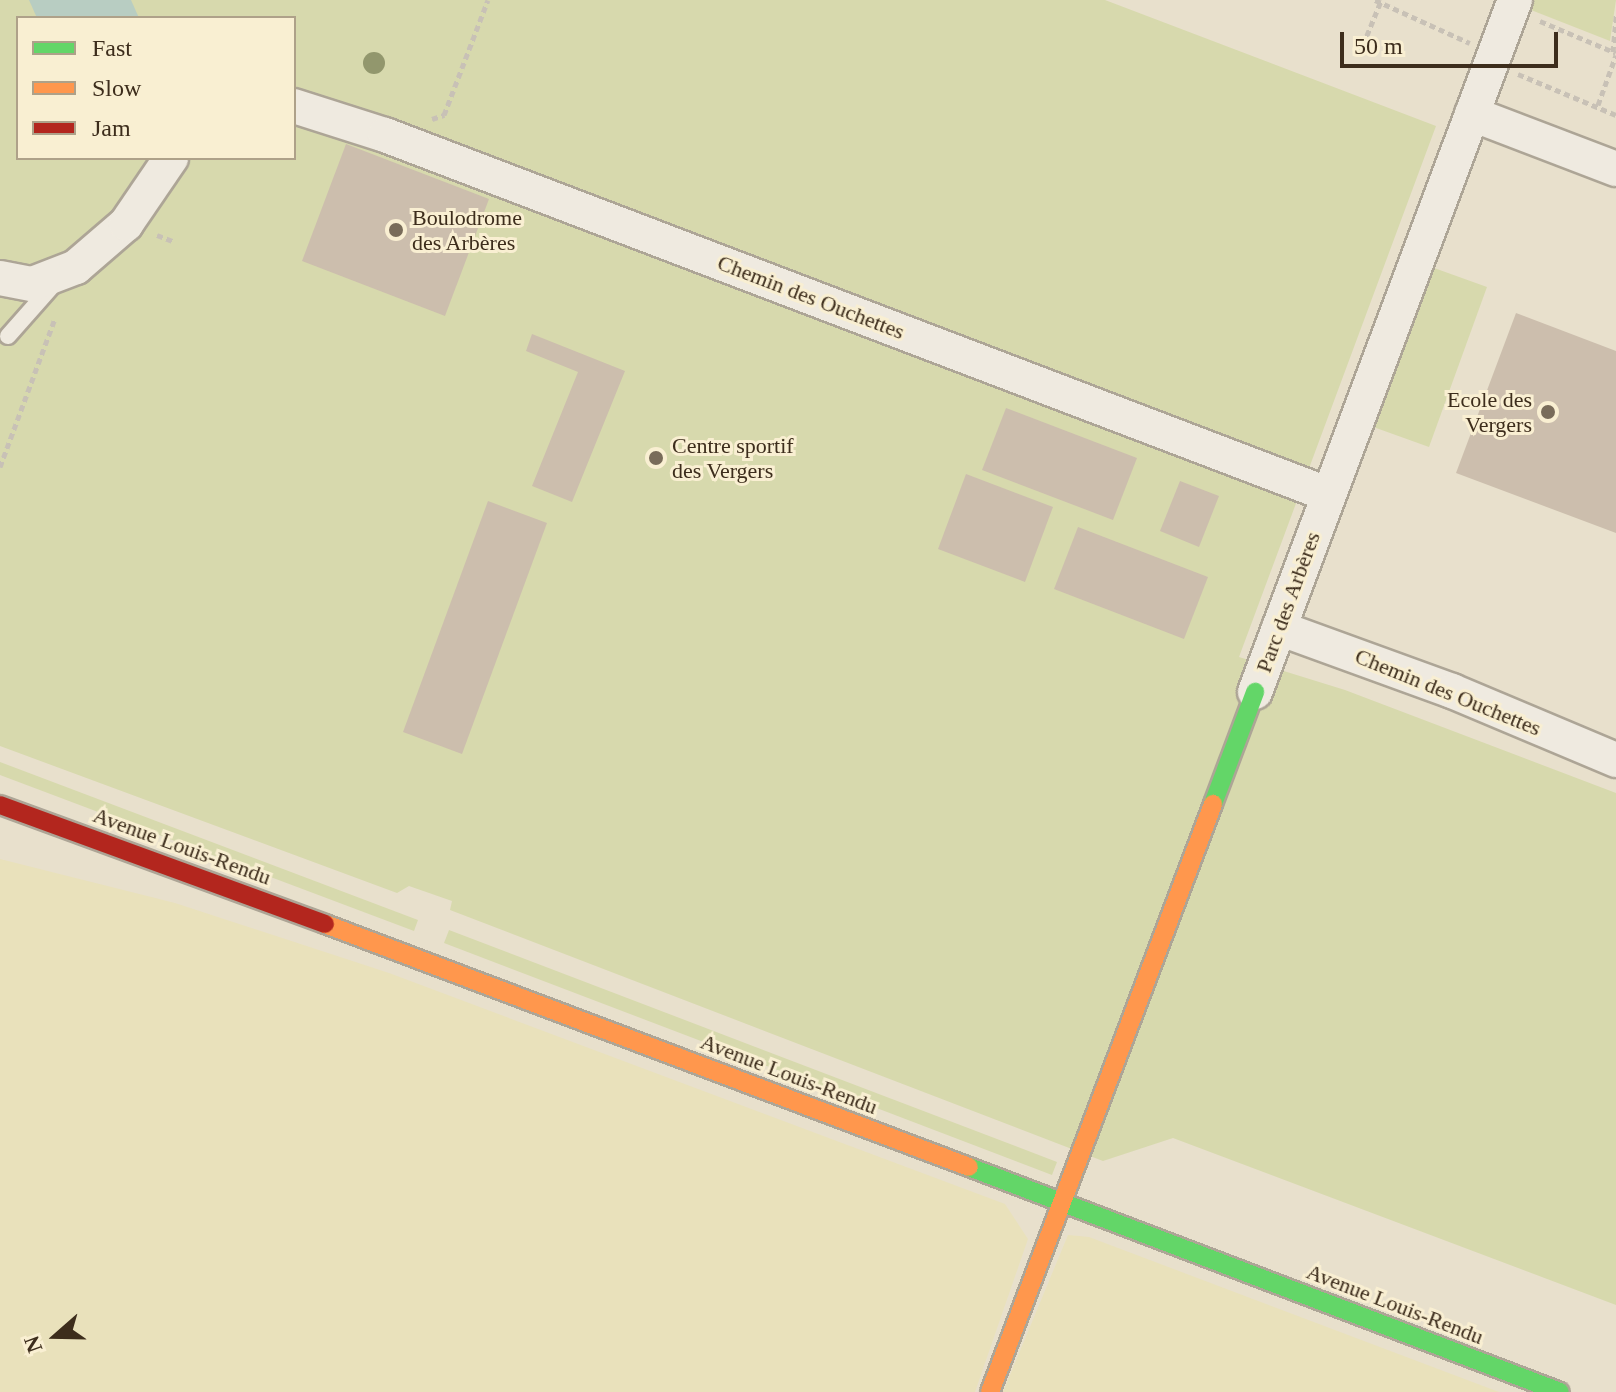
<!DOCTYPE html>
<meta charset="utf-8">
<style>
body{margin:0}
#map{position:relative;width:1616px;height:1392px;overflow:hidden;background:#e8e0cc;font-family:Georgia,serif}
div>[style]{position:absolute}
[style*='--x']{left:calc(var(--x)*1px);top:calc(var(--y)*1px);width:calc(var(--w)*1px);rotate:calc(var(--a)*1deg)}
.farmland>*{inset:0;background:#e9e1bb}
.green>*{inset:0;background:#d7d9ad}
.water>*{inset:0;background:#b8cdc2}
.building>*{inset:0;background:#ccbead}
.path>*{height:5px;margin-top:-2.5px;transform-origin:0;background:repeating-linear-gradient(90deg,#c8c1b6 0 6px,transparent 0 10px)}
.roads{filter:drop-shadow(2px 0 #ada596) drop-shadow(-2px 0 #ada596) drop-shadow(0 2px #ada596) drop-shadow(0 -2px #ada596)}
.lane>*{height:16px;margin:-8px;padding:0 8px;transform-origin:8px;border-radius:8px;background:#efeae0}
.street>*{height:34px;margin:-17px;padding:0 17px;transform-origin:17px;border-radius:17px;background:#efeae0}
.fast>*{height:18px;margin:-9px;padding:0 9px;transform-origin:9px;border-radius:9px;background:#63d668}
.slow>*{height:18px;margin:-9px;padding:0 9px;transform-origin:9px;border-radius:9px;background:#ff974d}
.jam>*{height:18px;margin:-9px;padding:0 9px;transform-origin:9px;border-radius:9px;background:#b3261e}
.trees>*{width:22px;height:22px;margin:-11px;border-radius:50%;background:#92976d}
.dots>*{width:22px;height:22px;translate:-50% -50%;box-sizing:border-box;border:4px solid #f9efd2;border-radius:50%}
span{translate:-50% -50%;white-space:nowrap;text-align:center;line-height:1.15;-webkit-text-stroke:6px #f9efd2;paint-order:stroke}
.poi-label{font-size:22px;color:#3d2d1c}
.left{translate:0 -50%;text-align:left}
.right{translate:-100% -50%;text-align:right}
.street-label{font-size:22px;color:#3d2d1c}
.legend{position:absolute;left:16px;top:16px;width:280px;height:144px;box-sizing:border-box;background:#f9efd2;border:2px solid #aea189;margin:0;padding:10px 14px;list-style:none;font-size:24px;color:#3d2d1c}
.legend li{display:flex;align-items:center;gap:16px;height:40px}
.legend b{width:40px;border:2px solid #aea189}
.north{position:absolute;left:16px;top:1296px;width:80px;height:80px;-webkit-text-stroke:6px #f9efd2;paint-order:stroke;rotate:250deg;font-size:22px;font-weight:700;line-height:32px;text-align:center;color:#3d2d1c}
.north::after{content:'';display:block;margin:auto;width:28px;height:36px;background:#3d2d1c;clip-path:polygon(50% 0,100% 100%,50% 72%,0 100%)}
.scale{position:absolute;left:1340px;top:32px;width:218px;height:36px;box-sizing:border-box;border:4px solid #3d2d1c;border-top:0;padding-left:10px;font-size:24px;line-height:28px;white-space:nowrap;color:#3d2d1c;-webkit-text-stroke:6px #f9efd2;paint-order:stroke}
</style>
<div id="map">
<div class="farmland">
<div style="clip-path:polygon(0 859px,175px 903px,389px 973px,1005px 1204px,1028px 1239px,975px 1392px,0 1392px)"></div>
<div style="clip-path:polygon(1068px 1235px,1089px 1237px,1499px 1392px,1003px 1392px)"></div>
</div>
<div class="green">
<div style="clip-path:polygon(evenodd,0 0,1105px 0,1436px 126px,1239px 657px,1345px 690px,1616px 793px,1616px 1305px,1173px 1138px,1103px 1161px,450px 910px,452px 901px,409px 886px,397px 893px,0 746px,0 0,18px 18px,294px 18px,294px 158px,18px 158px,18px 18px)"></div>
<div style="clip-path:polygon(1524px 0,1616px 0,1610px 41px,1521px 6px)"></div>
<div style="clip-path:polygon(1423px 264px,1487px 287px,1429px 447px,1365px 424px)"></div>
<div style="clip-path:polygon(0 762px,418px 920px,414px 931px,0 775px)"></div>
<div style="clip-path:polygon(449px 930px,1057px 1162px,1052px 1175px,444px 943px)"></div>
</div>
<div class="water">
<div style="clip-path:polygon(29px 0,131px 0,139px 18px,37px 18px)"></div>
</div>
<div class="building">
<div style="clip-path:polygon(346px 144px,489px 199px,445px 316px,302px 261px)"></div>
<div style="clip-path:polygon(1516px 313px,1616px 351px,1616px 533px,1456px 473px)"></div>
<div style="clip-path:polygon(532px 334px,625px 371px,572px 502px,532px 486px,578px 372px,526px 351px)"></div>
<div style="clip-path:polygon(1006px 408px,1137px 458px,1113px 520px,982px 470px)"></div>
<div style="clip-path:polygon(966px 474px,1053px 507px,1025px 582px,938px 549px)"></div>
<div style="clip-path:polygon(1180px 481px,1219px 496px,1199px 547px,1160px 531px)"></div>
<div style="clip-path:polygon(488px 501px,547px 523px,462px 754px,403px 732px)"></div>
<div style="clip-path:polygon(1078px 527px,1208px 577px,1184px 639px,1054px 589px)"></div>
</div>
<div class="path">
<div style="--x:1375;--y:0;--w:104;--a:24.4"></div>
<div style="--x:1540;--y:21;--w:82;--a:22.8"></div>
<div style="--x:1363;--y:45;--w:48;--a:-67.8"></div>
<div style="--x:1613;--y:52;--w:37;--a:-85"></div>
<div style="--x:1518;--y:74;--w:106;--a:22.7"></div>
<div style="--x:1598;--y:105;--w:53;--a:-70.2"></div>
<div style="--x:432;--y:119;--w:13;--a:-18"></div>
<div style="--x:444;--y:115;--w:123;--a:-69.1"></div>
<div style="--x:157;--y:235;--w:17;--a:21"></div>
<div style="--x:0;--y:467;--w:159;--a:-69.7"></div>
</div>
<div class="roads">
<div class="lane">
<div style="--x:8;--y:336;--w:69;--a:-48.5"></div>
</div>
<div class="street">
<div style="--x:294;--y:106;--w:96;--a:17.7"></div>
<div style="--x:385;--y:135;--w:1008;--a:20.86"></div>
<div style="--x:1472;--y:114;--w:154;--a:20.9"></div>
<div style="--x:0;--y:278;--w:33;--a:11"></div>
<div style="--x:32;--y:284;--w:47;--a:-21.1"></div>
<div style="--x:76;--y:267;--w:66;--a:-40.7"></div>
<div style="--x:126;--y:224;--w:80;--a:-55.7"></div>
<div style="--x:1279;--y:628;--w:184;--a:20"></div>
<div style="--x:1452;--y:691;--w:178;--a:22.8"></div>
<div style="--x:1255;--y:692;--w:739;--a:-69.41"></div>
</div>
<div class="fast">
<div style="--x:1213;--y:804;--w:120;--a:-69.4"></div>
<div style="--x:969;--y:1167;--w:632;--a:20.84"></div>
</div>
<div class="slow">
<div style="--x:325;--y:924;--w:688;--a:20.67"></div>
<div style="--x:990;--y:1392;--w:629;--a:-69.23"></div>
</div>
<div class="jam">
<div style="--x:0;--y:805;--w:346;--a:20.1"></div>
</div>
</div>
<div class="trees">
<div style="left:374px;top:63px"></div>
</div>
<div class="dots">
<div style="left:396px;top:230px;background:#796c5a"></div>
<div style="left:1548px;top:412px;background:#796c5a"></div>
<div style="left:656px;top:458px;background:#796c5a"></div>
</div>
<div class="poi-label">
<span class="left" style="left:412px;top:230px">Boulodrome<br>des Arbères</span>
<span class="right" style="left:1532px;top:412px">Ecole des<br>Vergers</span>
<span class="left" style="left:672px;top:458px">Centre sportif<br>des Vergers</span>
</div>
<div class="street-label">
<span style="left:811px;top:297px;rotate:21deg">Chemin des Ouchettes</span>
<span style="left:1288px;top:602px;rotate:-70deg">Parc des Arbères</span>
<span style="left:1448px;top:692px;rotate:22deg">Chemin des Ouchettes</span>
<span style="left:182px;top:846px;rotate:20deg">Avenue Louis-Rendu</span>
<span style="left:789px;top:1074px;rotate:21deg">Avenue Louis-Rendu</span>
<span style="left:1395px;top:1304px;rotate:21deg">Avenue Louis-Rendu</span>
</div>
<ul class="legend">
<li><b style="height:10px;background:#63d668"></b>Fast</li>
<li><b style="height:10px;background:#ff974d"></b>Slow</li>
<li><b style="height:10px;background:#b3261e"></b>Jam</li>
</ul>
<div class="north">N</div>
<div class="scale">50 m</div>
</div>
